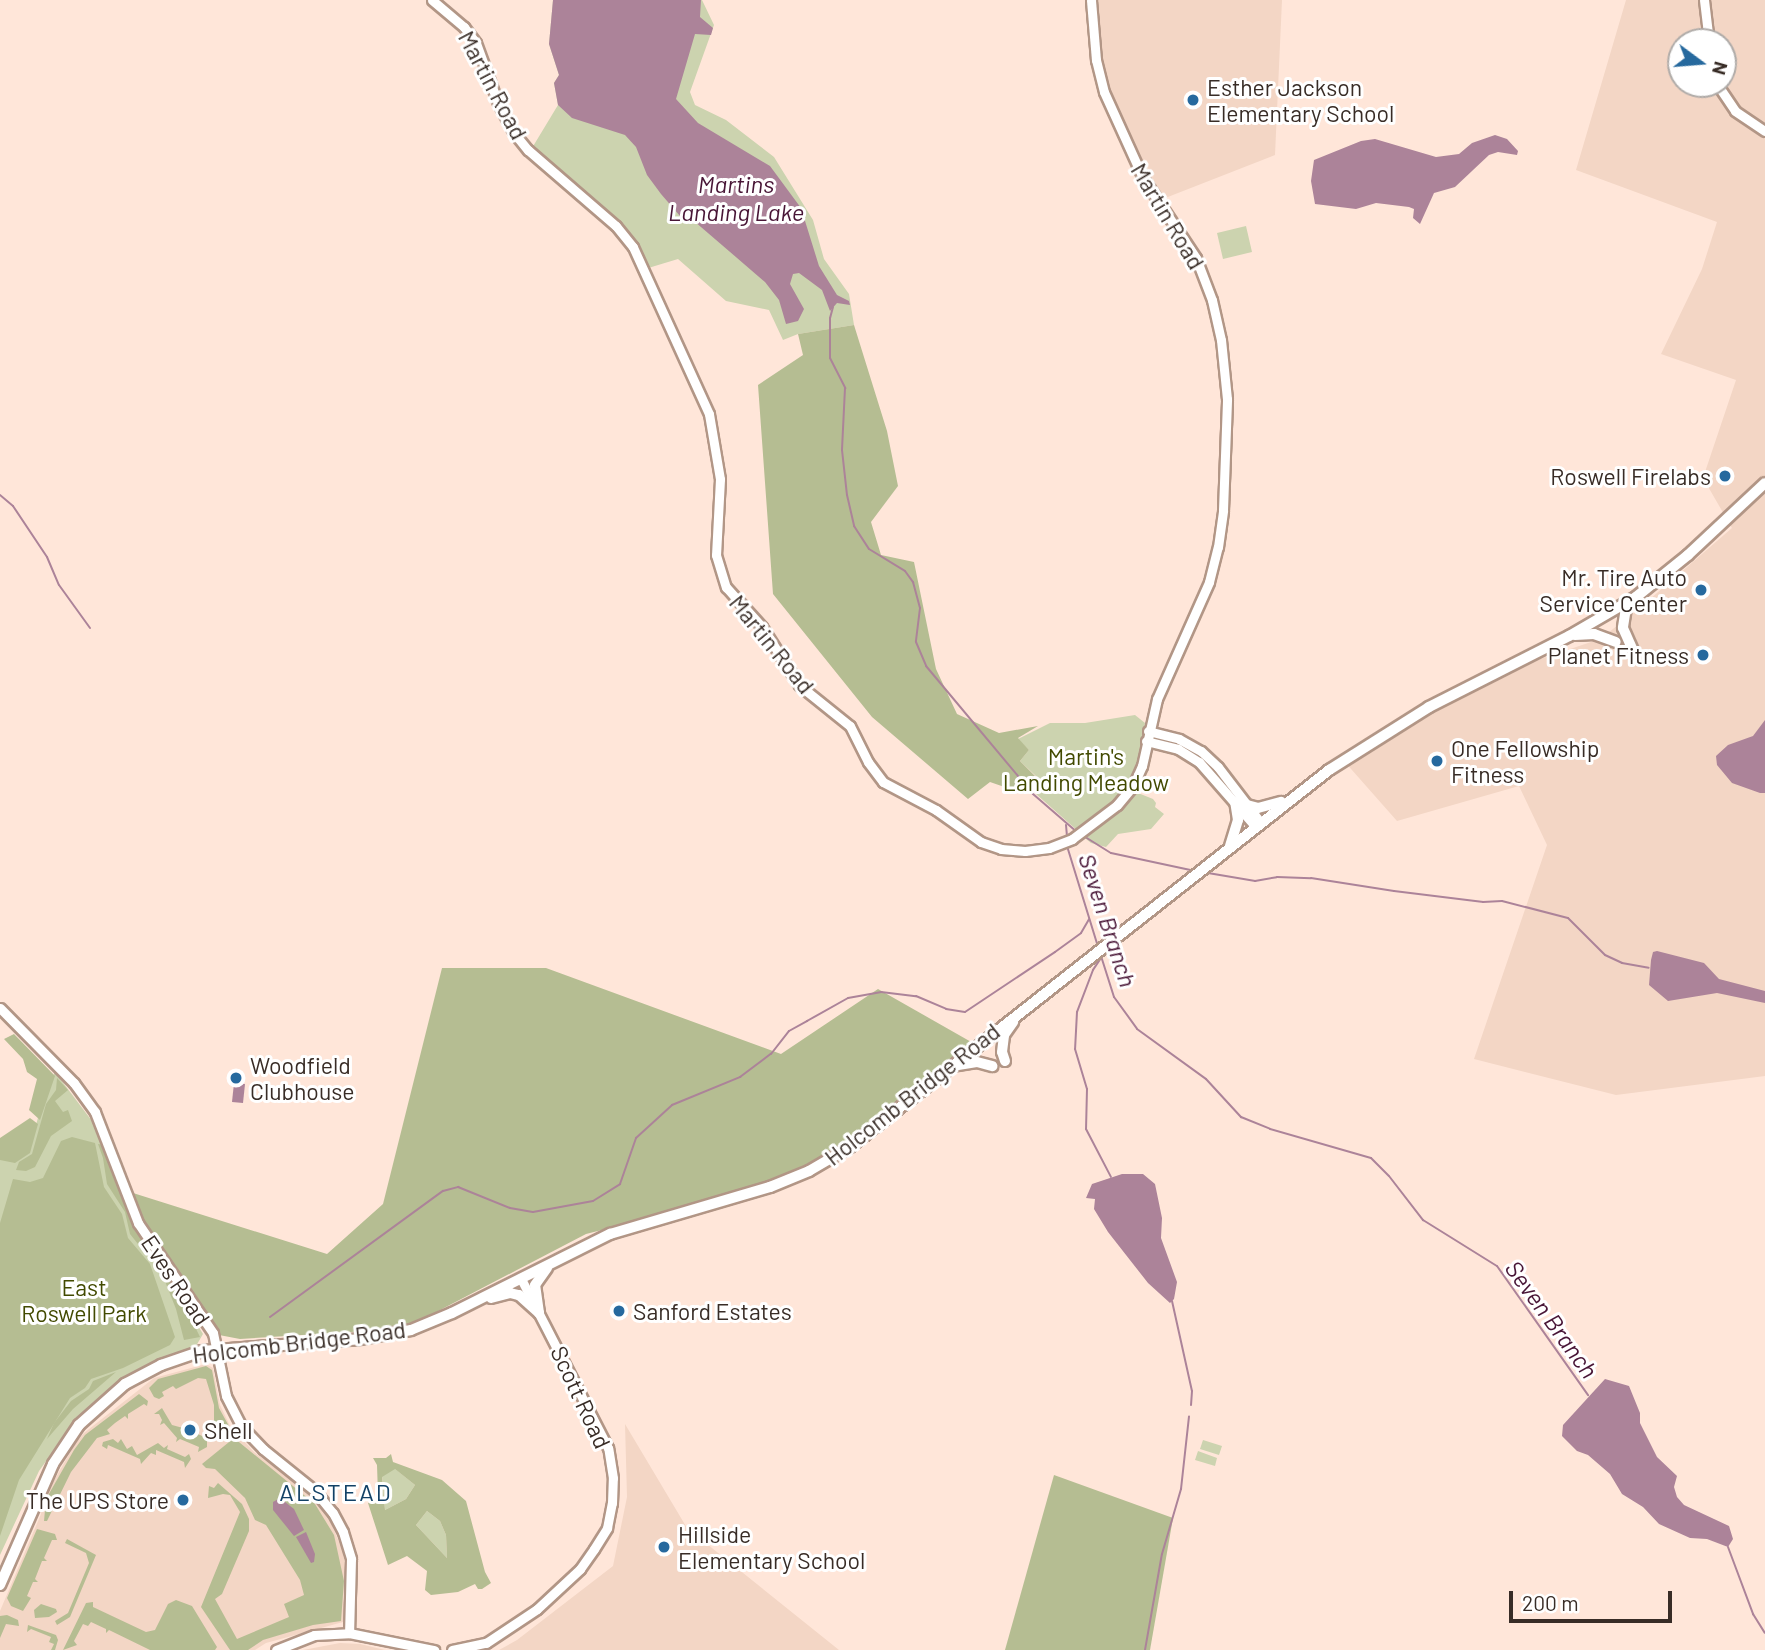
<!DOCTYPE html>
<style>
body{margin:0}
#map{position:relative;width:1765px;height:1650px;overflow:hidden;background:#ffe6d9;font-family:Barlow,sans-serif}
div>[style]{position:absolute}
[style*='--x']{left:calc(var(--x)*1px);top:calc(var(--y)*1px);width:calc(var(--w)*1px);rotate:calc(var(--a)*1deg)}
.built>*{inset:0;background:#f3d6c5}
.green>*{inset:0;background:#ccd3af}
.forest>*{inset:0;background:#b5bd92}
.water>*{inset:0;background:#ac8399}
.stream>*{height:2px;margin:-1px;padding:0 1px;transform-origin:1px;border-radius:1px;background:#ac8399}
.roads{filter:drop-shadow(2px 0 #b29686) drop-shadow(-2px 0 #b29686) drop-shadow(0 2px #b29686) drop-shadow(0 -2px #b29686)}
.secondary>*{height:9px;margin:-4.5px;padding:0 4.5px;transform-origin:4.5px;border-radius:4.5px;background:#fff}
.primary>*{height:10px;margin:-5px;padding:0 5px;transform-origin:5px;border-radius:5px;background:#fff}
.dots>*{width:19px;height:19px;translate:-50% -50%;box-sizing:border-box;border:4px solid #fff;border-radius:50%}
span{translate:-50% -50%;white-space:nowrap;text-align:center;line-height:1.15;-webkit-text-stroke:6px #fff;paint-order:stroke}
.street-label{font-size:23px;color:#382c26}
.poi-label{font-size:23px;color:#382c26}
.left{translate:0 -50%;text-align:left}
.right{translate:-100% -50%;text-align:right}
.park-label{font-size:23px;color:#424a01}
.water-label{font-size:24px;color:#481536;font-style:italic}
.neighbourhood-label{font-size:24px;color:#124166;letter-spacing:2px}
.north{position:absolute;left:1667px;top:28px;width:70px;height:70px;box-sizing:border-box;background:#fff;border:2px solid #afaba8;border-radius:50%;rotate:106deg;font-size:19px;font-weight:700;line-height:28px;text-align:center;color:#382c26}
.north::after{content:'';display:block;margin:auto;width:24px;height:32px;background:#26699e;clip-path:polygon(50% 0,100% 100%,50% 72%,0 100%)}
.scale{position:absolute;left:1509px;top:1591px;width:163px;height:32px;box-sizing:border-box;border:4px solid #382c26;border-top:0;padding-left:9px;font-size:21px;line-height:24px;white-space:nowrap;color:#382c26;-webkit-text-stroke:5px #fff;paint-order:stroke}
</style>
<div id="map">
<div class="built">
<div style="clip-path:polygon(1093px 0,1282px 0,1275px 155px,1155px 202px,1101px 79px)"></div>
<div style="clip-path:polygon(evenodd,1626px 0,1765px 0,1765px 1076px,1616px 1095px,1474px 1059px,1547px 845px,1519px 786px,1397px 821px,1344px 761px,1478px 680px,1600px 639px,1635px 612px,1732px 528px,1703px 478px,1736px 380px,1661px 354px,1702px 269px,1717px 222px,1576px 170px,1626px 0,1681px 42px,1723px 42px,1723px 84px,1681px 84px,1681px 42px)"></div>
<div style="clip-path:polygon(206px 1364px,213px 1368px,220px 1405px,230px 1426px,254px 1452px,302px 1488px,328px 1516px,342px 1549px,346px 1567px,343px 1622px,266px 1643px,255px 1650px,0 1650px,0 1611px,41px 1514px,44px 1498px,75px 1444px,84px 1433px,154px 1378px)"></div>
<div style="clip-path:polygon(625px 1424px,687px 1528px,839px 1650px,499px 1650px,517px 1640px,613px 1566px,627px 1497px)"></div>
<div style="clip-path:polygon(340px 1643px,360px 1644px,385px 1650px,303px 1650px)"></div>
</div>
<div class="green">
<div style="clip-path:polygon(553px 0,702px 0,714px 25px,690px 92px,695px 105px,726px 120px,774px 157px,813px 220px,824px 259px,849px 294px,854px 325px,798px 334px,783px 340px,769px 310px,726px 301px,678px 259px,645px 269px,637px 249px,621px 226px,532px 148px,558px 105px,554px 83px,559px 75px,549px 44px)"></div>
<div style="clip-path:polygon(1246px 226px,1252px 252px,1223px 259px,1217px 233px)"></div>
<div style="clip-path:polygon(1135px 715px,1145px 723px,1139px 761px,1132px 782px,1127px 791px,1079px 832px,1027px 786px,1038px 778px,1020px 761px,1029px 750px,1018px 739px,1050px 723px,1085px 723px)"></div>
<div style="clip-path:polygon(1138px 793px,1153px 799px,1156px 803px,1155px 807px,1164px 814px,1151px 829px,1118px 834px,1106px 847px,1091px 843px,1080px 834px)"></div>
<div style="clip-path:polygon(55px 1072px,98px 1129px,147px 1242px,203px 1334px,196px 1346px,152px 1362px,127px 1376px,77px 1418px,39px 1471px,0 1555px,0 1154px,36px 1125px,45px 1092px)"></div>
<div style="clip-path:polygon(1203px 1440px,1222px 1446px,1219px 1455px,1200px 1449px)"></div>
<div style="clip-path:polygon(1198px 1451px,1217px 1458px,1215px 1466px,1195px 1460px)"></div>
<div style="clip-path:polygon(394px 1468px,415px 1485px,406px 1499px,385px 1510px,382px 1476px)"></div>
<div style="clip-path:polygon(427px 1511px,440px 1521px,446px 1535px,447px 1558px,416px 1525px)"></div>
</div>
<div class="forest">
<div style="clip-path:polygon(854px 325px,887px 431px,898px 486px,871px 522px,881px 555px,914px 562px,936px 669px,957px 714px,999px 733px,1038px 726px,1018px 738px,1029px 750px,1020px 761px,1037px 778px,1016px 791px,990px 782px,968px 799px,872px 717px,773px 594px,758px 385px,803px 355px,798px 334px)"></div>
<div style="clip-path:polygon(442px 968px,546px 968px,781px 1054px,878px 989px,980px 1047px,802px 1178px,710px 1199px,708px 1203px,586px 1234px,421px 1320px,383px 1330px,240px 1339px,219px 1335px,147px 1229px,133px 1193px,327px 1254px,383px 1204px)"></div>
<div style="clip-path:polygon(14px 1034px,55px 1076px,40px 1120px,29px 1110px,37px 1079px,27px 1072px,23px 1059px,4px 1039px)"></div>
<div style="clip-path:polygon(57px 1078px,68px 1090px,55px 1101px,63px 1112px,68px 1110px,72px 1121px,51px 1136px,35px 1167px,26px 1171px,16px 1170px,19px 1162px,32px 1154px,46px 1104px,56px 1090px)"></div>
<div style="clip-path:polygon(30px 1118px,38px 1124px,30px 1153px,15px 1163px,0 1160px,0 1138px)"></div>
<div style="clip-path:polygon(72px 1137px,95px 1143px,104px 1187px,122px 1214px,128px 1238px,150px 1264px,175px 1337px,170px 1345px,123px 1368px,91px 1379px,85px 1388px,70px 1398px,19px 1480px,0 1536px,0 1223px,13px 1179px,30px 1182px,43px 1178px,61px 1141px)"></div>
<div style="clip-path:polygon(98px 1144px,103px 1145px,128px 1212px,146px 1243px,146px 1254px,130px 1234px,125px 1212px,107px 1184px,103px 1158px)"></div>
<div style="clip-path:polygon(157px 1261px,180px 1296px,200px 1337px,184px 1340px,176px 1309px)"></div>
<div style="clip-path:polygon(206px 1366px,212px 1370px,219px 1408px,230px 1428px,217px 1437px,214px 1435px,214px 1405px,206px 1379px,198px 1378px,176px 1389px,173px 1386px,162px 1392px,164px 1396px,159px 1399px,154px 1397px,149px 1388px,158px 1379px)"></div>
<div style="clip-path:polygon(116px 1372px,73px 1409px,47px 1439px,54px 1423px,71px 1401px,89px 1389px,93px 1381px)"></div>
<div style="clip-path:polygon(139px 1394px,148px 1401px,147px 1406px,144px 1404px,128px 1414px,128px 1419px,125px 1416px,115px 1423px,107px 1430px,110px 1434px,97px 1438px,71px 1472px,47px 1521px,44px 1521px,46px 1499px,74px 1450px,85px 1435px)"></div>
<div style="clip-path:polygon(162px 1408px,172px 1425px,183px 1428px,182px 1431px,194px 1436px,196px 1433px,202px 1436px,207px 1441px,207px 1447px,198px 1452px,199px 1447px,180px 1439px,176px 1442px,177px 1438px,164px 1423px,160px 1425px,162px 1420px,159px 1414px,154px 1414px)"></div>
<div style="clip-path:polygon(234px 1438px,315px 1504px,334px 1535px,344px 1581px,341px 1621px,313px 1625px,263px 1640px,248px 1650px,230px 1650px,201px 1607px,240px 1512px,230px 1495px,223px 1494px,208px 1498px,209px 1486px,214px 1488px,218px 1483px,242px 1504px,249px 1519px,249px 1531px,222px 1594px,215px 1599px,237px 1639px,289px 1617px,284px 1604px,304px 1595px,300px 1580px,266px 1525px,255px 1520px,245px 1498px,215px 1469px,206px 1468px,202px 1464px)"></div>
<div style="clip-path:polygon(113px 1439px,118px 1443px,121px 1439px,127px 1449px,132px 1446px,137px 1455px,158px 1443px,164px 1448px,168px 1445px,167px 1449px,185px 1457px,189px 1454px,191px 1459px,185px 1468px,184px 1462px,156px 1450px,156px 1455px,151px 1453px,141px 1464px,140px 1459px,108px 1445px,107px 1449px,102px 1446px,103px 1442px)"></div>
<div style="clip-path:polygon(evenodd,391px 1454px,393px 1462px,442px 1480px,466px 1501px,485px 1572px,491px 1583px,482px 1589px,478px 1589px,475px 1584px,458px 1592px,431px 1595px,425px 1590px,427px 1571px,407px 1556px,388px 1565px,368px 1503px,376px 1500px,378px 1495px,377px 1465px,373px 1458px,386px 1458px,391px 1454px,395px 1469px,415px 1485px,406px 1499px,385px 1510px,382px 1477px,395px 1469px,391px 1454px,427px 1511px,440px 1521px,446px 1535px,447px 1558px,416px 1525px,427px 1511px)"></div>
<div style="clip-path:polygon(1054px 1475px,1173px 1518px,1150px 1650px,1005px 1650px)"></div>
<div style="clip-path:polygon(37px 1529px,55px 1534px,57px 1540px,52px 1540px,44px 1558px,47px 1561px,42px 1561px,35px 1579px,38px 1582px,33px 1582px,27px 1596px,31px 1598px,23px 1611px,11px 1606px,7px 1598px)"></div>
<div style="clip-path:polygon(67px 1539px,96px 1555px,70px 1617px,57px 1625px,55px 1621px,68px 1613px,89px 1563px,86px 1553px,65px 1543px)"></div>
<div style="clip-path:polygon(176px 1600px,192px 1606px,217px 1647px,215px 1650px,150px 1650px,109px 1630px,106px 1633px,106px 1629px,91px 1622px,88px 1626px,83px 1624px,74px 1641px,77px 1645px,63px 1650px,86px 1603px,93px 1602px,93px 1607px,146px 1632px,155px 1630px,168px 1604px)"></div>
<div style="clip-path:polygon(41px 1604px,56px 1609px,57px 1612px,49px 1617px,35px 1618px,34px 1610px)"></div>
<div style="clip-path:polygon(7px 1615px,18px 1620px,19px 1626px,6px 1624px,0 1638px,0 1616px)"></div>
<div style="clip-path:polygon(28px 1625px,56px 1635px,58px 1640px,55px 1650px,51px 1650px,54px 1644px,49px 1642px,51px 1637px,31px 1629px,27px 1632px)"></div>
</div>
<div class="water">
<div style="clip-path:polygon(553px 0,701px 0,700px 17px,713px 28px,711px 35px,695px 34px,676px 99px,698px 123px,770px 166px,801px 208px,819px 266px,837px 295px,849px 301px,850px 305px,837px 303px,830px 311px,822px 290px,799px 273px,793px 274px,790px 284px,804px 309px,798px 321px,786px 324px,779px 300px,765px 282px,687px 215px,680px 216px,661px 194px,647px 175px,636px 147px,625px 135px,572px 118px,558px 105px,554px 83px,559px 75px,549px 44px)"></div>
<div style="clip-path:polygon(1495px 135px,1507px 139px,1518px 151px,1517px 155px,1498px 152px,1489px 155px,1455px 187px,1434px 193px,1420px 224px,1413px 218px,1414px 209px,1409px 207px,1376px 203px,1356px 209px,1315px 204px,1311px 181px,1314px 160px,1361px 141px,1375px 139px,1436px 157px,1459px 154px,1472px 143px)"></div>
<div style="clip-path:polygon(1765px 720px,1765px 793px,1760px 793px,1732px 783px,1717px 765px,1716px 756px,1728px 745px,1753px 736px)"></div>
<div style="clip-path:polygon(1657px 951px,1704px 963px,1719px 979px,1765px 991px,1765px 1003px,1717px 993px,1668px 1001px,1649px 985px,1651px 960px,1653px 952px)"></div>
<div style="clip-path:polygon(234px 1083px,245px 1084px,243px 1103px,232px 1102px)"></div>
<div style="clip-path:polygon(1122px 1174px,1143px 1174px,1155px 1184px,1162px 1218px,1161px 1238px,1177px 1282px,1174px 1299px,1170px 1303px,1148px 1283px,1108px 1232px,1094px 1209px,1095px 1199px,1086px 1198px,1092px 1184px)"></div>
<div style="clip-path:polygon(1605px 1379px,1629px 1386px,1640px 1413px,1640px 1423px,1657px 1457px,1677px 1476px,1674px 1487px,1677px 1497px,1684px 1505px,1729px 1526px,1733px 1539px,1728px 1547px,1707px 1539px,1690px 1538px,1659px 1524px,1643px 1507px,1622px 1494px,1610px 1474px,1588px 1455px,1577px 1451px,1562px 1436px,1563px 1425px)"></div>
<div style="clip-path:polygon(280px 1498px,294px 1509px,304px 1530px,294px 1536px,273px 1510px,273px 1502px)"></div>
<div style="clip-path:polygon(306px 1532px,315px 1554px,314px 1562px,311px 1563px,296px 1537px)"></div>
</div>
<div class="stream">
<div style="--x:833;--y:307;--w:11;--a:105"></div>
<div style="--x:830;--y:318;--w:40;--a:90"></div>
<div style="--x:830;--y:358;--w:34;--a:63"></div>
<div style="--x:845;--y:388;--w:62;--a:92.8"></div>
<div style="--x:842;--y:450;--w:45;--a:83.7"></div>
<div style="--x:847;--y:495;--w:32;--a:77"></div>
<div style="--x:854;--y:526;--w:27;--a:57"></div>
<div style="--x:869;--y:549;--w:42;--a:31.4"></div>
<div style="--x:905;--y:571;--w:14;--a:54"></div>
<div style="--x:913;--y:582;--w:27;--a:75"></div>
<div style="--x:920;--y:608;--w:34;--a:97"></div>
<div style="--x:916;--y:642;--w:26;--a:67"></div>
<div style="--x:926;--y:666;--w:167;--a:50.1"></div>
<div style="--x:1033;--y:794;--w:58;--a:40.8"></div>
<div style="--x:0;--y:495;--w:17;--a:40"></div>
<div style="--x:13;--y:506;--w:61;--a:56.3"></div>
<div style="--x:47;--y:557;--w:30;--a:67"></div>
<div style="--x:59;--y:585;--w:53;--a:54.2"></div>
<div style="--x:1066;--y:825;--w:11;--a:85"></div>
<div style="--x:1082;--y:835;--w:34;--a:32"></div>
<div style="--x:1111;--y:853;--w:86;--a:12.1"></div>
<div style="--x:1067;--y:846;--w:106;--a:72.9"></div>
<div style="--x:1208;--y:873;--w:48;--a:9.7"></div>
<div style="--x:1255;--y:881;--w:22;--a:-10"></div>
<div style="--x:1277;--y:877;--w:34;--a:2"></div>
<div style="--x:1311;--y:878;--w:84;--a:8.9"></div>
<div style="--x:1394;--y:891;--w:90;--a:7"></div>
<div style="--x:1483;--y:902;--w:19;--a:-3"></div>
<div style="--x:1502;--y:901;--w:68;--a:14.4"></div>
<div style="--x:1568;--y:918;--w:52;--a:45"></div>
<div style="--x:1605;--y:955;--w:19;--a:25"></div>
<div style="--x:1622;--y:963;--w:27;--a:10"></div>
<div style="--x:1101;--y:956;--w:43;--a:72.4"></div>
<div style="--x:1114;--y:997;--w:39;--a:54"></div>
<div style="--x:1137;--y:1029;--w:85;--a:35.9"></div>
<div style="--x:1206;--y:1079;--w:52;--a:47.4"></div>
<div style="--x:1241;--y:1117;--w:31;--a:22"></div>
<div style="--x:1270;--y:1129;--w:105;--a:16"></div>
<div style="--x:1371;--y:1158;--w:25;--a:45"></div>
<div style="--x:1389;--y:1176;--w:56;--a:52.3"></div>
<div style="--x:1423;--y:1220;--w:87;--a:31.9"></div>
<div style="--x:1497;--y:1266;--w:158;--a:54.8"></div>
<div style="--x:1101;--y:958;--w:14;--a:124"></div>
<div style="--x:1093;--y:970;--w:45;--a:110.9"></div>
<div style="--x:1077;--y:1012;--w:37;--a:93"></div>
<div style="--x:1075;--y:1049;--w:42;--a:73.3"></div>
<div style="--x:1087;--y:1089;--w:40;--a:91.4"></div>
<div style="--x:1086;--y:1129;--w:54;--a:62.5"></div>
<div style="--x:1172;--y:1301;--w:92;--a:77.5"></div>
<div style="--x:1192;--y:1391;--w:14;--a:94"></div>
<div style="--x:270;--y:1317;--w:214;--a:-36.1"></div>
<div style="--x:443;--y:1191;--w:16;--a:-15"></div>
<div style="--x:458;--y:1187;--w:56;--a:22"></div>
<div style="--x:510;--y:1208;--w:23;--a:10"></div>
<div style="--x:533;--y:1212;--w:61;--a:-10.4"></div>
<div style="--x:593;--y:1201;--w:32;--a:-32"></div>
<div style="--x:620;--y:1184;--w:49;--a:-70.8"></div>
<div style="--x:636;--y:1138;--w:49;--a:-42.5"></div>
<div style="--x:672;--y:1105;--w:74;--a:-22.4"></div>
<div style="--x:740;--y:1077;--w:39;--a:-37"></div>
<div style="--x:771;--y:1054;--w:29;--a:-52"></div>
<div style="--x:789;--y:1031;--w:21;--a:-29"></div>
<div style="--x:807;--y:1021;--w:47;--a:-29.3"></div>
<div style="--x:848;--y:998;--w:34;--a:-10"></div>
<div style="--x:881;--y:992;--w:35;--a:7"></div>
<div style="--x:916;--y:996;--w:33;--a:23"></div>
<div style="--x:946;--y:1009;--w:19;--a:9"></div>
<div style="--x:965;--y:1012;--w:108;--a:-33.7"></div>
<div style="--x:1055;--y:952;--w:32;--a:-36"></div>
<div style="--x:1081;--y:933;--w:16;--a:-60"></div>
<div style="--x:1728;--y:1547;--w:72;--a:69.5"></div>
<div style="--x:1753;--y:1614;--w:22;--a:58"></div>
<div style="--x:1145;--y:1650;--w:97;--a:-80"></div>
<div style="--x:1162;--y:1554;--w:68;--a:-73.7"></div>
<div style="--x:1181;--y:1489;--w:73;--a:-83.7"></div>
</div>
<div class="roads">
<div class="secondary">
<div style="--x:432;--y:0;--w:42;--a:40.2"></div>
<div style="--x:464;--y:27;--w:20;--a:53"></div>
<div style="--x:476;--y:43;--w:64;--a:69.9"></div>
<div style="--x:498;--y:103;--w:34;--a:62"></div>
<div style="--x:514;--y:133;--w:22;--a:51"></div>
<div style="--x:528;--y:150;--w:116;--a:40.8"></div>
<div style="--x:616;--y:226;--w:27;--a:51"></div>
<div style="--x:633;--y:247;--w:183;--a:65.5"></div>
<div style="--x:709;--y:414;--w:66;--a:80.4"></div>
<div style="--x:720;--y:479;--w:76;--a:93"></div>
<div style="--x:716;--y:555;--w:34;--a:73"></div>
<div style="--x:726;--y:587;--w:54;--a:48"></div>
<div style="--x:762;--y:627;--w:69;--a:57.5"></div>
<div style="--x:799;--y:685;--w:65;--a:38.8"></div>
<div style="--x:850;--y:726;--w:40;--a:63.4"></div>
<div style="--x:868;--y:762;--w:25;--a:53"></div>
<div style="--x:883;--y:782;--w:60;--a:27.8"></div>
<div style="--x:936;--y:810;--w:55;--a:35.4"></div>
<div style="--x:981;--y:842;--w:21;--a:19"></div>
<div style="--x:1001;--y:849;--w:24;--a:5"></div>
<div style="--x:1025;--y:851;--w:24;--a:-7"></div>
<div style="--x:1049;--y:848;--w:25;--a:-21"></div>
<div style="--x:1072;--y:839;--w:56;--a:-37.1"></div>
<div style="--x:1117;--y:805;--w:25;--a:-50"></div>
<div style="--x:1133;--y:786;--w:22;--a:-66"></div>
<div style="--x:1142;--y:766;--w:69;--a:-77.4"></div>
<div style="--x:1157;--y:699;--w:128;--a:-66"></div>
<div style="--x:1209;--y:582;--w:36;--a:-76"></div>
<div style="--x:1218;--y:547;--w:37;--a:-82"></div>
<div style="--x:1223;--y:510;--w:111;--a:-87.9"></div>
<div style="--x:1227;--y:399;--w:59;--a:-95.8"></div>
<div style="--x:1221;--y:340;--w:41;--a:-102.7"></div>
<div style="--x:1212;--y:300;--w:45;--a:-110.9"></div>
<div style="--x:1196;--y:258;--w:96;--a:-123.5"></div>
<div style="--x:1143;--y:178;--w:94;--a:-114.4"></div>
<div style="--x:1104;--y:92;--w:33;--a:-104"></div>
<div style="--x:1096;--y:60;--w:60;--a:-94.8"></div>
<div style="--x:1704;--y:0;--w:42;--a:83.2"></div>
<div style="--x:1717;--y:84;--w:32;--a:56"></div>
<div style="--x:1735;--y:111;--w:36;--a:34"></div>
<div style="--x:1148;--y:731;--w:32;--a:14"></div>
<div style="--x:1179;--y:739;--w:25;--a:29"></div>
<div style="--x:1201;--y:751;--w:23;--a:43"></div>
<div style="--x:1218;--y:767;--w:69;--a:52.6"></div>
<div style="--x:1146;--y:741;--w:33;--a:14"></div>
<div style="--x:1178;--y:749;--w:25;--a:32"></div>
<div style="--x:1199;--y:762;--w:85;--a:48.8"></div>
<div style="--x:0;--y:1008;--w:105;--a:45.4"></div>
<div style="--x:74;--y:1083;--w:36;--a:54"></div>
<div style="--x:95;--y:1112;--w:119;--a:68.8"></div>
<div style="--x:138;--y:1223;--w:133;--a:55.7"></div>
<div style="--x:213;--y:1333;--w:64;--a:78.3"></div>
<div style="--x:226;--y:1396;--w:34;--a:63"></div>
<div style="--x:241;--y:1426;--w:32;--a:46"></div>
<div style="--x:263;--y:1449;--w:67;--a:38.9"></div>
<div style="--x:315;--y:1491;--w:28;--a:51"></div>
<div style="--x:333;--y:1513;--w:21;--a:62"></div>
<div style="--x:343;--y:1532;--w:28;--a:73"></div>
<div style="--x:351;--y:1559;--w:74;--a:91.5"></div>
<div style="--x:276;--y:1650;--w:41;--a:-21.5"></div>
<div style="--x:314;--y:1635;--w:35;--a:-3"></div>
<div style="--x:349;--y:1633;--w:87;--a:11.3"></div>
<div style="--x:452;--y:1650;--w:35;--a:-12"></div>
<div style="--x:486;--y:1643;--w:61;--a:-33.7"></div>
<div style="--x:537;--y:1609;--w:59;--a:-42.9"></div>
<div style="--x:580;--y:1569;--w:24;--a:-55"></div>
<div style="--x:594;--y:1549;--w:25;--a:-58"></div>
<div style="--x:607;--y:1528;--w:25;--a:-79"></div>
<div style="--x:612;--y:1503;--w:25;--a:-88"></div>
<div style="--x:613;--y:1478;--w:30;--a:-99"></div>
<div style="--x:608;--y:1448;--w:190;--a:-117.2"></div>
</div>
<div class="primary">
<div style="--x:1632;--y:601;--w:9;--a:131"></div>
<div style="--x:1626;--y:608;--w:20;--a:99"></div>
<div style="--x:1623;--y:628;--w:27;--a:66"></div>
<div style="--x:1575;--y:635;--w:19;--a:-3"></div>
<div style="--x:1594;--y:634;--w:23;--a:20"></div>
<div style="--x:1247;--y:805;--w:11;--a:15"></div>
<div style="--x:1258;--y:808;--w:24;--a:-15"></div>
<div style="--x:1230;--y:846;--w:27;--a:-73"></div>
<div style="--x:1238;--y:820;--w:18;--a:-99"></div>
<div style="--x:1005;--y:1061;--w:9;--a:-108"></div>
<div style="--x:1002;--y:1052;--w:17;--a:-83"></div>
<div style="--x:1004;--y:1035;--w:16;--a:-55"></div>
<div style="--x:952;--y:1066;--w:25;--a:-9"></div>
<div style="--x:977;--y:1062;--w:16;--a:15"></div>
<div style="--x:491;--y:1298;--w:20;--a:-15"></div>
<div style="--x:510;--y:1293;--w:9;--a:13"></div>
<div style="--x:519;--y:1295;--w:27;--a:42"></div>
<div style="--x:539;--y:1313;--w:28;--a:-98"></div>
<div style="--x:535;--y:1285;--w:21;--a:-55"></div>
<div style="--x:0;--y:1585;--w:132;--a:-66.3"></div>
<div style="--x:53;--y:1464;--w:47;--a:-56.3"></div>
<div style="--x:79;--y:1425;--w:62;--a:-41.7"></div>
<div style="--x:125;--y:1384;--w:41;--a:-27.8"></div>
<div style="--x:161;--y:1365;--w:43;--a:-18.9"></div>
<div style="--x:202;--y:1351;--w:158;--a:-4.3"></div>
<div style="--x:360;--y:1339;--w:52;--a:-10"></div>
<div style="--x:411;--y:1330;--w:44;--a:-22.5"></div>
<div style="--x:452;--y:1313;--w:177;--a:-26.6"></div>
<div style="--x:610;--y:1234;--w:167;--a:-16.4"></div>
<div style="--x:770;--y:1187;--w:42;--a:-22.3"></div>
<div style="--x:809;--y:1171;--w:48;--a:-30.3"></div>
<div style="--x:850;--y:1147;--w:610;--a:-38.2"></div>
<div style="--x:1329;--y:770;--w:118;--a:-32.2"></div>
<div style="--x:1429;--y:707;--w:157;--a:-26.9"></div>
<div style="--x:1569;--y:636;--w:78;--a:-30.2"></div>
<div style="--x:1636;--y:597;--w:67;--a:-38.9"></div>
<div style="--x:1688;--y:555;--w:105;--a:-43.1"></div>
</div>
</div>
<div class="dots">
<div style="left:1193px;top:100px;background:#26699e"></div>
<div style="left:1725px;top:476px;background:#26699e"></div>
<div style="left:1701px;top:590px;background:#26699e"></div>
<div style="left:1703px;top:655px;background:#26699e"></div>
<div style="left:1437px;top:761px;background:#26699e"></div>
<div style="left:236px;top:1078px;background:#26699e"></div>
<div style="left:619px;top:1311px;background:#26699e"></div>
<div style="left:190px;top:1430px;background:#26699e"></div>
<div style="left:183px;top:1500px;background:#26699e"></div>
<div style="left:664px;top:1547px;background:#26699e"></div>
</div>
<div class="street-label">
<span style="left:493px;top:85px;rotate:62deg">Martin Road</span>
<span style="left:1168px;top:216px;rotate:59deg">Martin Road</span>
<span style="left:772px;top:644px;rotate:51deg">Martin Road</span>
<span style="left:912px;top:1094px;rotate:-38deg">Holcomb Bridge Road</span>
<span style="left:176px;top:1280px;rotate:56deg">Eves Road</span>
<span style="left:299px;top:1342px;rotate:-7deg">Holcomb Bridge Road</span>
<span style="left:581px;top:1397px;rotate:65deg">Scott Road</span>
</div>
<div class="poi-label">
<span class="left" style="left:1207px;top:100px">Esther Jackson<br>Elementary School</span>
<span class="right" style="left:1711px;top:476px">Roswell Firelabs</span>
<span class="right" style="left:1687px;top:590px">Mr. Tire Auto<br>Service Center</span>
<span class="right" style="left:1689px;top:655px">Planet Fitness</span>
<span class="left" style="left:1451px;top:761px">One Fellowship<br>Fitness</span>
<span class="left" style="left:250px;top:1078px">Woodfield<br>Clubhouse</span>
<span class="left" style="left:633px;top:1311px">Sanford Estates</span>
<span class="left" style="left:204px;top:1430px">Shell</span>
<span class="right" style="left:169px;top:1500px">The UPS Store</span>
<span class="left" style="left:678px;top:1547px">Hillside<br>Elementary School</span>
</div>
<div class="park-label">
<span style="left:1086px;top:769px">Martin's<br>Landing Meadow</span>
<span style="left:84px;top:1300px">East<br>Roswell Park</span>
</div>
<div class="water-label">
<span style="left:736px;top:198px">Martins<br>Landing Lake</span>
<span style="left:1108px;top:920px;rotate:72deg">Seven Branch</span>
<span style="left:1552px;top:1319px;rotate:54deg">Seven Branch</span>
</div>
<div class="neighbourhood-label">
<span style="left:336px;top:1492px">ALSTEAD</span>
</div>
<div class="north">N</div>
<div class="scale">200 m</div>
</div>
